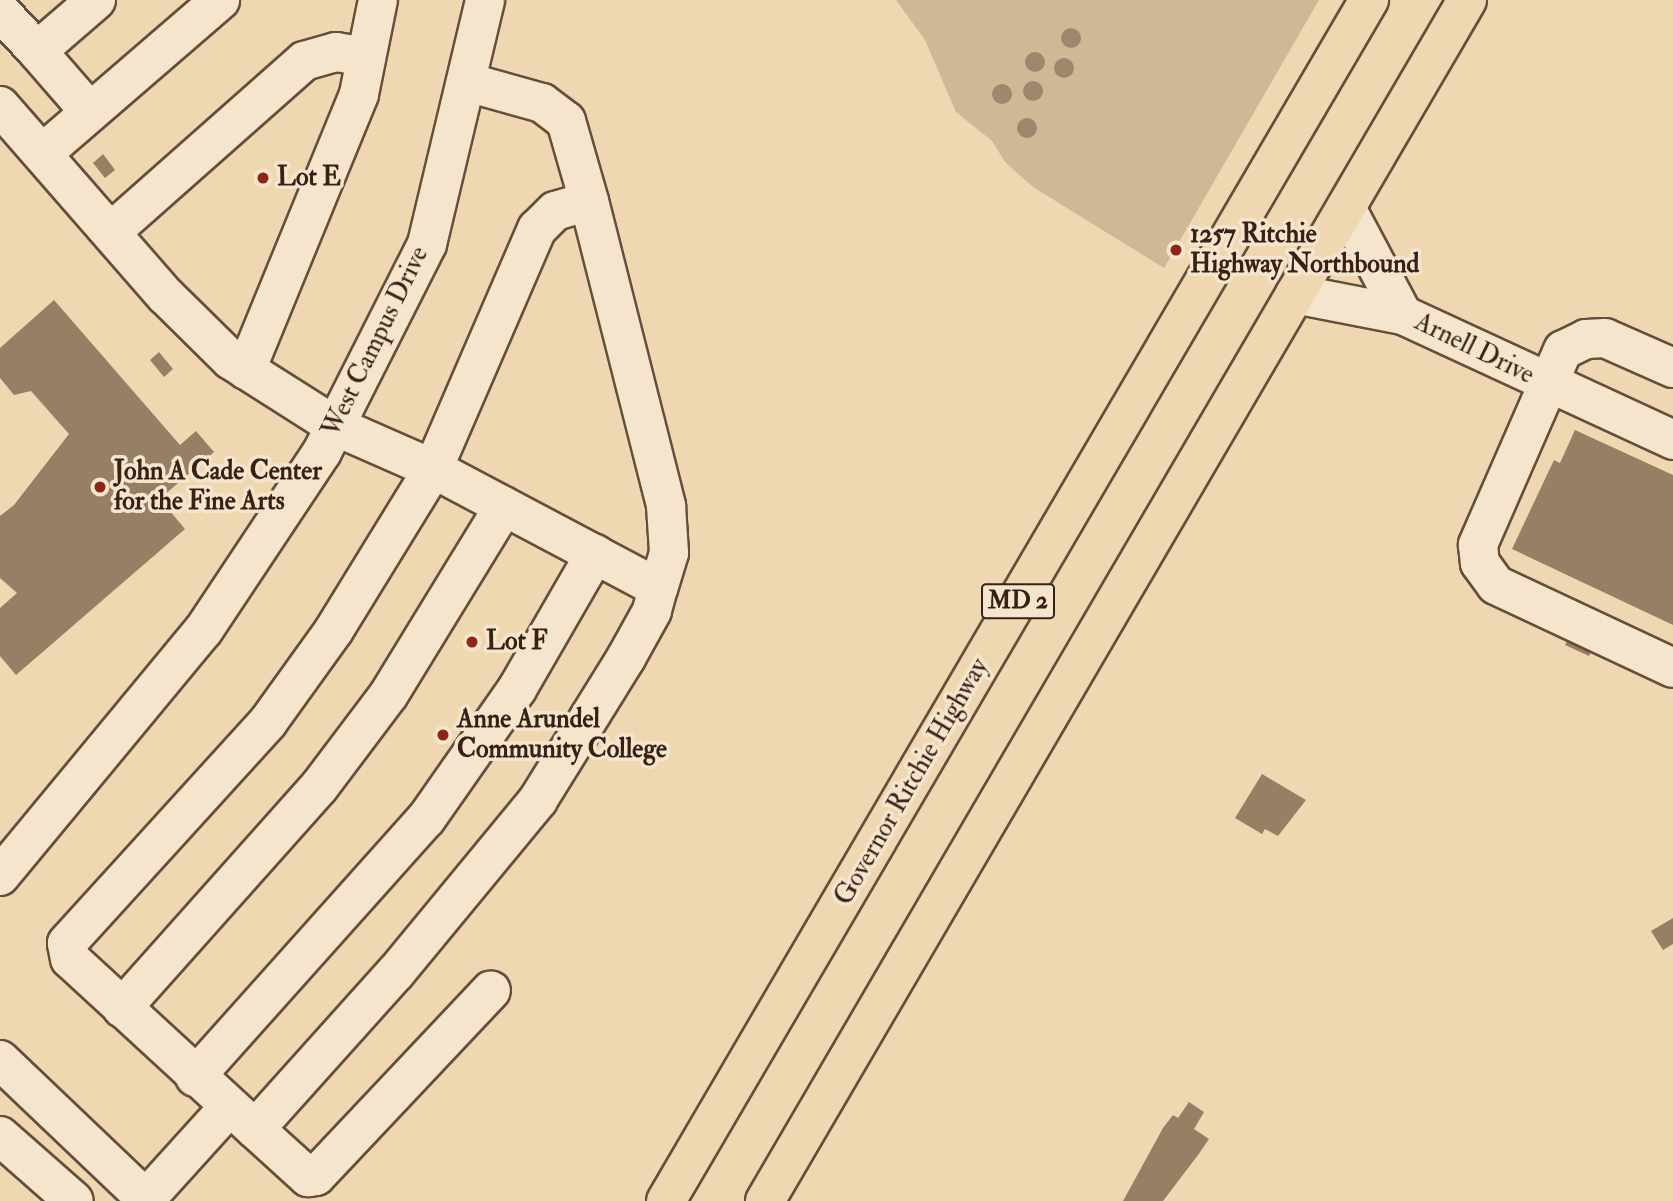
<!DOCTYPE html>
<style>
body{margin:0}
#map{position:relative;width:1673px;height:1201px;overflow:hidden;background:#efd7b1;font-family:"IM FELL Double Pica",serif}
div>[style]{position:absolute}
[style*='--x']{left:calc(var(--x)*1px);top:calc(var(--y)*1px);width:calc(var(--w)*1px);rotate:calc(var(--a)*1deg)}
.green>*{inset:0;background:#d0b896}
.building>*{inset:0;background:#977f66}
.roads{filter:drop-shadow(2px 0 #654e3c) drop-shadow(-2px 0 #654e3c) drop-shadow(0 2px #654e3c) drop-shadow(0 -2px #654e3c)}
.minor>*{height:38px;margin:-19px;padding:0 19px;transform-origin:19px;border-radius:19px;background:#f5e5cc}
.highway>*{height:38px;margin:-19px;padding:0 19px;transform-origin:19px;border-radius:19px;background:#efd7b1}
.trees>*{width:20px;height:20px;margin:-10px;border-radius:50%;background:#9f876d}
.dots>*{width:19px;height:19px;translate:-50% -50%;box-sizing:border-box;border:4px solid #f5e5cc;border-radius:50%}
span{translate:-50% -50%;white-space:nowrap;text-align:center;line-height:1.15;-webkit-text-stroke:7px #f5e5cc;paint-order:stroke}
.shield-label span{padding:2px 5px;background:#f5e5cc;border:2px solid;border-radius:5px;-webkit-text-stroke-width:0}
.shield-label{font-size:24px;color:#372015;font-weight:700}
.poi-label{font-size:26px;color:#372015;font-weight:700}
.left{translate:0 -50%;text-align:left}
.street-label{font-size:26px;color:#372015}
</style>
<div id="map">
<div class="green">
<div style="clip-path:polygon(896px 0,1319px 0,1164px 268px,1033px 187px,1005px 162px,992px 141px,956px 112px,925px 40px)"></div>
</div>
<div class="building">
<div style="clip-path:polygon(103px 154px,115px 170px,105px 178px,93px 163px)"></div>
<div style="clip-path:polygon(54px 300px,180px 445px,196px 431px,214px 452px,148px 509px,160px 499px,185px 529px,16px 675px,0 656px,0 608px,17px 593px,0 578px,0 516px,14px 505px,69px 434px,31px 391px,14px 395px,0 378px,0 348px)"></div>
<div style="clip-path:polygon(159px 352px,173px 369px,164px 377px,150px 360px)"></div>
<div style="clip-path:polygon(1575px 430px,1673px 475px,1673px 625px,1512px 549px,1554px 460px,1560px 463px)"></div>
<div style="clip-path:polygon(1570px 635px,1594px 646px,1589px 656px,1565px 645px)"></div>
<div style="clip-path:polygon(1262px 774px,1306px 800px,1278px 836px,1265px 829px,1262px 834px,1235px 818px)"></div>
<div style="clip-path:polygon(1673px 918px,1673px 944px,1663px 950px,1651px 931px)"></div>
<div style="clip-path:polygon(1189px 1102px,1204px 1112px,1194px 1129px,1209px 1139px,1198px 1155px,1163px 1201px,1123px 1201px,1163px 1128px,1173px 1115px,1178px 1118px)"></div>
</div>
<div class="roads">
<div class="minor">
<div style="--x:0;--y:11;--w:54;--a:47.2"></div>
<div style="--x:0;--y:106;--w:252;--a:48.9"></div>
<div style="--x:166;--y:296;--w:91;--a:44.6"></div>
<div style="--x:231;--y:360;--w:123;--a:32.4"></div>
<div style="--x:335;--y:426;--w:107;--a:23.7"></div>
<div style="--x:433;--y:469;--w:11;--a:27"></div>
<div style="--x:443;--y:474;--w:243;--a:27.9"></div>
<div style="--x:658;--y:588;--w:24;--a:105"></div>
<div style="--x:652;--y:611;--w:54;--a:119"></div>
<div style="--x:626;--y:658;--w:167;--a:121.8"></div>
<div style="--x:538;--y:800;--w:223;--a:129.5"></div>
<div style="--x:396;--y:972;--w:211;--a:131.9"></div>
<div style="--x:255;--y:1129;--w:251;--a:-137.4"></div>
<div style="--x:70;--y:959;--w:16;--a:-101"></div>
<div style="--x:67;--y:943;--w:299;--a:-47.7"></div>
<div style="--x:268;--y:722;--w:113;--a:-54.3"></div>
<div style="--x:334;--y:630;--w:189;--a:-58.4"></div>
<div style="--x:433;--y:469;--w:262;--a:-66.6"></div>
<div style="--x:537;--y:229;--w:25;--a:-45"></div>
<div style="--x:555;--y:211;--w:35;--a:-16"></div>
<div style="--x:589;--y:201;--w:83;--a:-106"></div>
<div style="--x:566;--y:121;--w:30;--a:-143"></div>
<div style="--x:542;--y:103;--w:78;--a:-164.4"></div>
<div style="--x:90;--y:112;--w:81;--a:-131"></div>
<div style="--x:37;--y:51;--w:78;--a:-40.8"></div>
<div style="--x:43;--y:153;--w:234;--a:-40.8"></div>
<div style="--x:589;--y:201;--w:315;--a:75.8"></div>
<div style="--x:666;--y:506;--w:47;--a:86.3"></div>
<div style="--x:669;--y:553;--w:37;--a:107"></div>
<div style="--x:1346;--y:208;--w:121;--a:62"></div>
<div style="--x:111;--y:232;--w:258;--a:-41.5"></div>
<div style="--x:304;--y:61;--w:33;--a:-16"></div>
<div style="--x:336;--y:52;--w:30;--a:9"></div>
<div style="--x:1295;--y:294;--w:110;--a:11"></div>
<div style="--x:1403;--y:315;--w:298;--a:24.8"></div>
<div style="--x:1673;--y:368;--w:74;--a:-156.2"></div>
<div style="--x:1605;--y:338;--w:19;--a:177"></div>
<div style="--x:1586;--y:339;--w:25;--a:154"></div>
<div style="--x:1563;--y:350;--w:213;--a:113.6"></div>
<div style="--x:1478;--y:545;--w:18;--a:84"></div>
<div style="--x:1480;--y:563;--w:27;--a:54"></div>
<div style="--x:1496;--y:585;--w:195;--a:25.1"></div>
<div style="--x:246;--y:370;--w:298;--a:-67.7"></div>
<div style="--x:359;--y:94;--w:96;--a:-78.6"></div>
<div style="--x:0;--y:876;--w:318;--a:-50.4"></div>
<div style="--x:203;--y:631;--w:215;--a:-56.4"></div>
<div style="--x:322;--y:452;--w:233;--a:-63.2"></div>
<div style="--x:427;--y:244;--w:251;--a:-76.6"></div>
<div style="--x:122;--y:1008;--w:296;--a:-48.3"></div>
<div style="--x:319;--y:787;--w:116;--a:-53"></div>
<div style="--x:389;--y:694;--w:220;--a:-58.5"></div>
<div style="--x:0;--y:1060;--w:204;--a:43.6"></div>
<div style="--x:195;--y:1077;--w:346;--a:-48.2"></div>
<div style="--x:426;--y:819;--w:159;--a:-55"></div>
<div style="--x:517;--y:689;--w:156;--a:-60"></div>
<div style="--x:255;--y:1129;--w:72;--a:42.2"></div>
<div style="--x:308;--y:1177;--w:8;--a:-7"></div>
<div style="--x:316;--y:1176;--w:255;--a:-46.7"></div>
<div style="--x:0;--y:1136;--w:98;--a:41.3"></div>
<div style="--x:144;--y:1201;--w:125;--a:-47.9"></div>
</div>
<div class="highway">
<div style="--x:666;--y:1201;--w:1392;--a:-59.66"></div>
<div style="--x:765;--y:1201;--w:1391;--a:-59.69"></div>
</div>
</div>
<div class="trees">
<div style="left:1071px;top:38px"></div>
<div style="left:1035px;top:62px"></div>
<div style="left:1064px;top:68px"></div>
<div style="left:1033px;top:91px"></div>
<div style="left:1002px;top:94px"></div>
<div style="left:1027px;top:128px"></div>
</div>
<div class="dots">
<div style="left:263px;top:178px;background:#8f2418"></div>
<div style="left:1176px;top:250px;background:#8f2418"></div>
<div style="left:100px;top:487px;background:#8f2418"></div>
<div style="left:472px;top:642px;background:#8f2418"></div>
<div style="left:443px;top:735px;background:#8f2418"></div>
</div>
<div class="shield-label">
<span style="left:1018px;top:601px">MD 2</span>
</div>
<div class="poi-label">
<span class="left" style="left:277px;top:178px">Lot E</span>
<span class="left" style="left:1190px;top:250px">1257 Ritchie<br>Highway Northbound</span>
<span class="left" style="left:114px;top:487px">John A Cade Center<br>for the Fine Arts</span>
<span class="left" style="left:486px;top:642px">Lot F</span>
<span class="left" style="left:457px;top:735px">Anne Arundel<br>Community College</span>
</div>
<div class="street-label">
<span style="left:376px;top:342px;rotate:-64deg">West Campus Drive</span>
<span style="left:1474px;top:349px;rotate:26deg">Arnell Drive</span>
<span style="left:912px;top:782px;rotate:-60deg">Governor Ritchie Highway</span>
</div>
</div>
